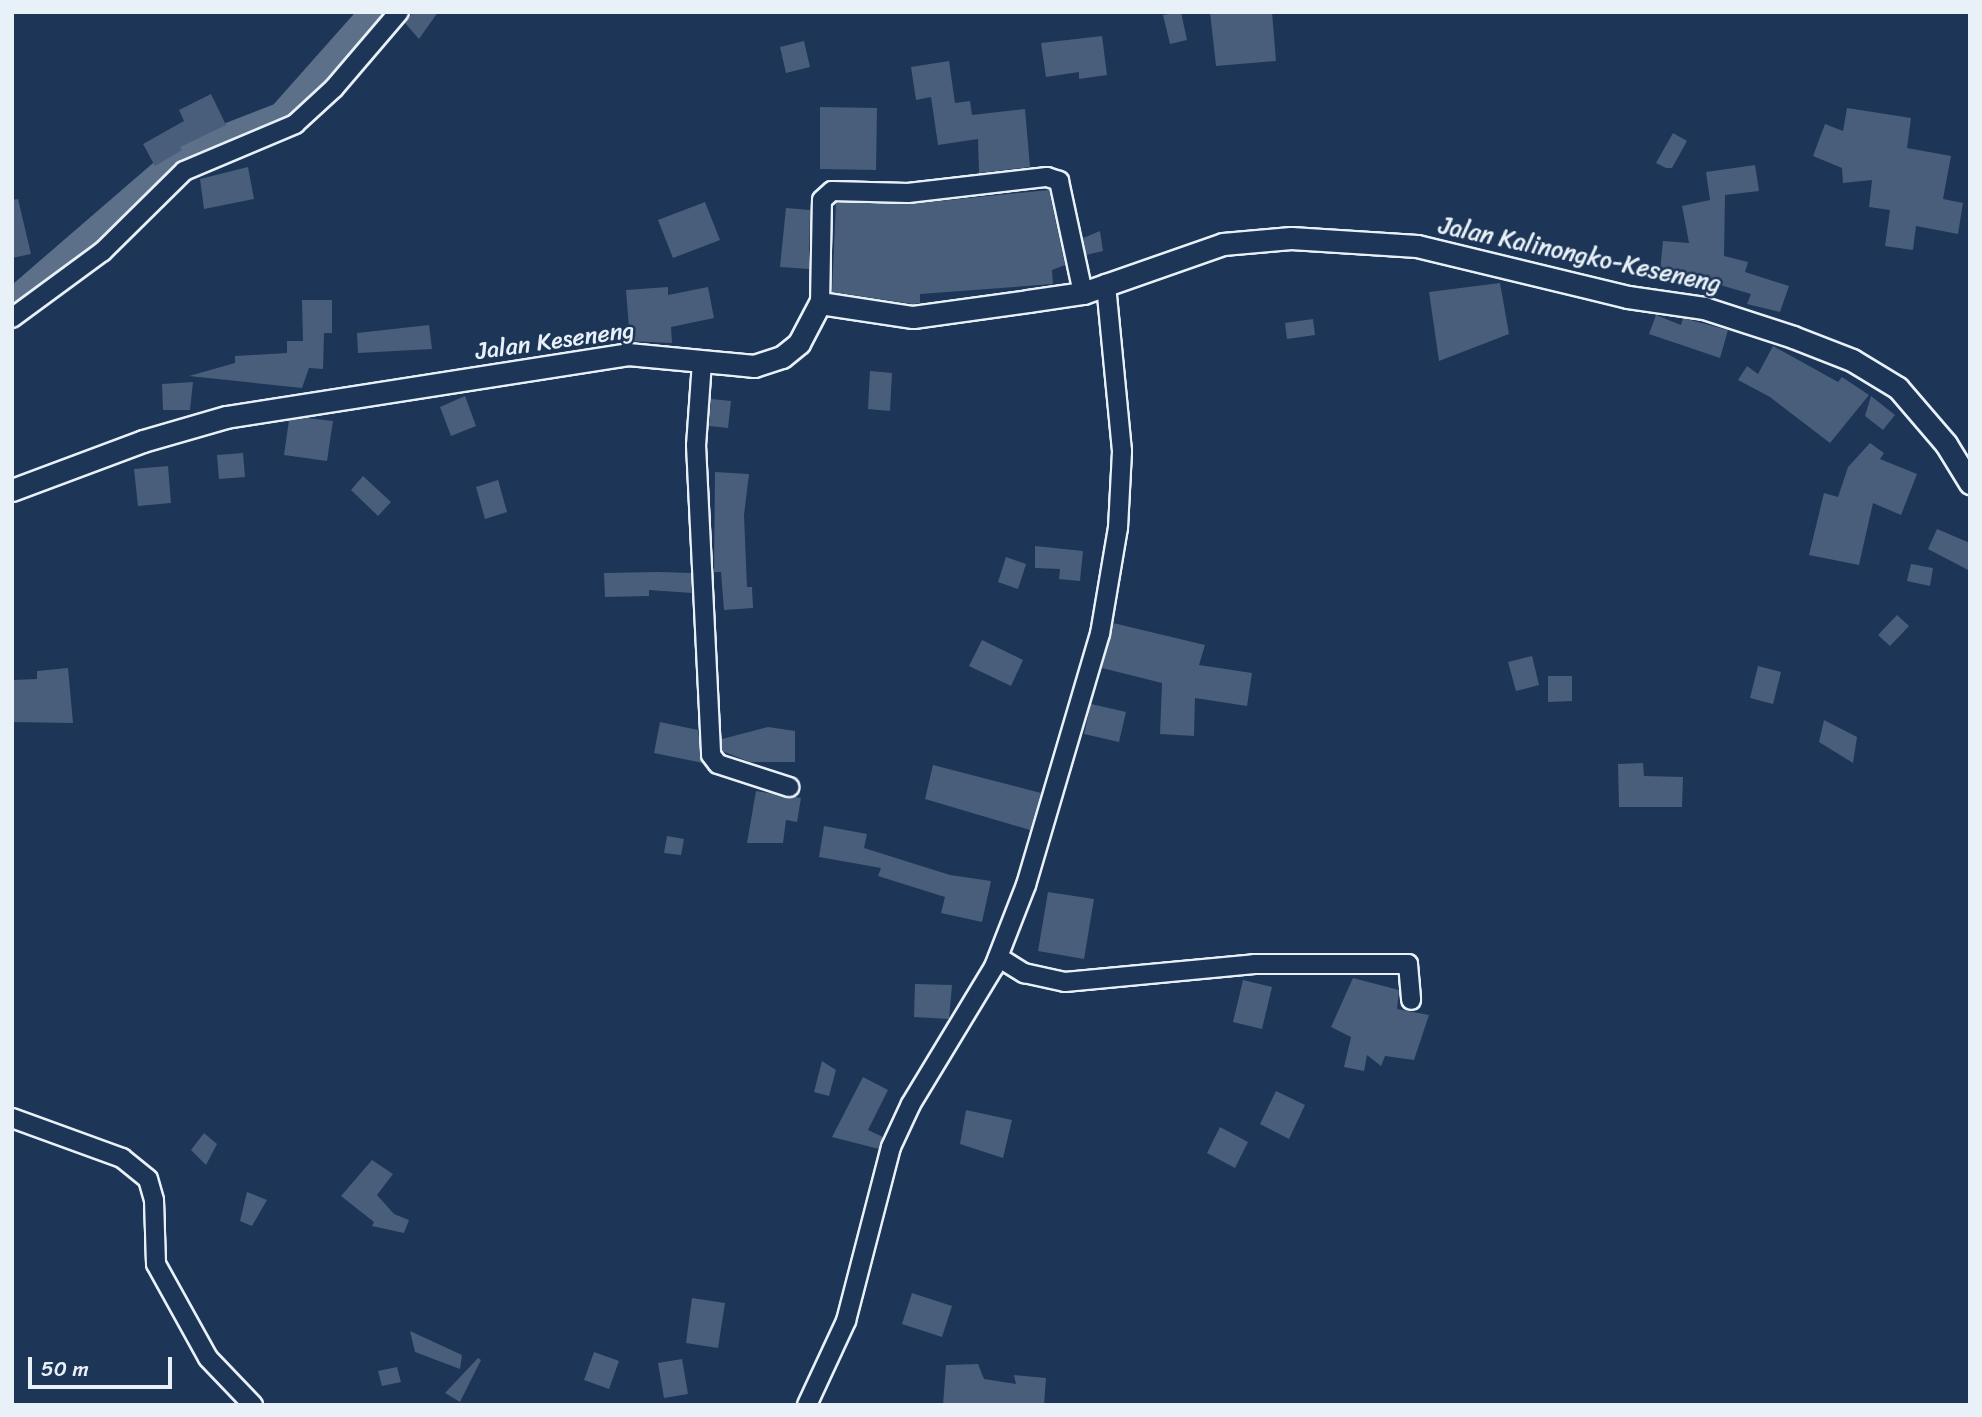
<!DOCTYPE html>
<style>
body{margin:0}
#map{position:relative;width:1982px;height:1417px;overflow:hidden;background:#1d3557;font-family:Sriracha,sans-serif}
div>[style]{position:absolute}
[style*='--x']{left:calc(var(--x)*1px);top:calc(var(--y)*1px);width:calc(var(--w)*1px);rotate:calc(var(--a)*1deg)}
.river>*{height:35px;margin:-17.5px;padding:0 17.5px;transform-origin:17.5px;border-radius:17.5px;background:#5d7089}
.building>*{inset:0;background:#495e7a}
.roads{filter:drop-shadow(2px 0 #e8f1f8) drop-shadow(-2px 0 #e8f1f8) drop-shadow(0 2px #e8f1f8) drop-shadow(0 -2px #e8f1f8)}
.minor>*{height:18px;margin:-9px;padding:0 9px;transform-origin:9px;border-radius:9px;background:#1d3557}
.tertiary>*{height:21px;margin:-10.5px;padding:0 10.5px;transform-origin:10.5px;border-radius:10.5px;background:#1d3557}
span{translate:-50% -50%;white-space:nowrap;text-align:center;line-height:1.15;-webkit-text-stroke:5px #1d3557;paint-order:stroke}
.street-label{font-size:24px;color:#e8f1f8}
.frame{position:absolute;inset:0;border:14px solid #e8f1f8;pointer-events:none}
.scale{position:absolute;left:28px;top:1357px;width:144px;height:32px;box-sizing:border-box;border:4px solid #e8f1f8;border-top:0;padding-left:9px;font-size:21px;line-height:24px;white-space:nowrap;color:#e8f1f8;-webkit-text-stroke:5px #1d3557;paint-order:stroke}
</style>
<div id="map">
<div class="river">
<div style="--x:12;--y:307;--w:231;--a:-40.8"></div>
<div style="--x:187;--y:156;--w:103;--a:-21.1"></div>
<div style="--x:283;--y:119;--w:143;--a:-48.4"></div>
</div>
<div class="building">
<div style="clip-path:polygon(413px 12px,438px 12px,419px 39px,405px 23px)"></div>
<div style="clip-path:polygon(1181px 12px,1187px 40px,1170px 44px,1163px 15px)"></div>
<div style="clip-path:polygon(1210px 12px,1272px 12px,1276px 61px,1216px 66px)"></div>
<div style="clip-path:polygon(1102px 36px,1107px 75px,1079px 79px,1079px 72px,1046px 77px,1041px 43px)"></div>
<div style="clip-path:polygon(804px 41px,810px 67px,786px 73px,780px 47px)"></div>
<div style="clip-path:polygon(949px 61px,955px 103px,970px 101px,972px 115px,1025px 109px,1030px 167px,979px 173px,978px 139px,938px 145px,931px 97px,916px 100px,911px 67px)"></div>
<div style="clip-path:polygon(211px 94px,226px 125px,180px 147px,182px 150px,155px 166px,143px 144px,184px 121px,179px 110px)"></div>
<div style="clip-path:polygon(820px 107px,877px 108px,876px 170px,820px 169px)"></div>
<div style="clip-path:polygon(1847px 108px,1911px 118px,1907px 148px,1951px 156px,1943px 199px,1963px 203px,1958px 234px,1916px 226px,1913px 250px,1885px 246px,1890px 210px,1869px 207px,1872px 180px,1843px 183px,1842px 168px,1813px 156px,1825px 124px,1843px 131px)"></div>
<div style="clip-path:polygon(1673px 133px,1687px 141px,1672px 168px,1666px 168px,1656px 163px)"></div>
<div style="clip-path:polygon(1755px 165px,1759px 191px,1725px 195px,1724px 256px,1748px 262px,1745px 272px,1789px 286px,1780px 312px,1747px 304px,1751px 294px,1710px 282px,1659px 281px,1663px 241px,1689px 243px,1682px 206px,1710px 200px,1706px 172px)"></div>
<div style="clip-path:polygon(248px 167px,254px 199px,204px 209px,200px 179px)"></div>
<div style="clip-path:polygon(1049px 190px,1065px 265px,1052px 270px,1053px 284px,920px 294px,920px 303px,913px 304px,832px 292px,836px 202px,909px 204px)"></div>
<div style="clip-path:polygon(18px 199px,31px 254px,12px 258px,12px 200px)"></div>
<div style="clip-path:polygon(705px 202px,720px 240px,673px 258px,658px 220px)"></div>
<div style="clip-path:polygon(786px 208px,810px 210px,809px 269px,780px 267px)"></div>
<div style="clip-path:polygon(1100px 231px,1103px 251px,1086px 255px,1083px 238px)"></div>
<div style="clip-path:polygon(1500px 283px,1509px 334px,1439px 361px,1429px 292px)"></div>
<div style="clip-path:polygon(668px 287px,668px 295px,708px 287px,714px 318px,671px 327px,672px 343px,630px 341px,626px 290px)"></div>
<div style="clip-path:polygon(302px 300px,332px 300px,332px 333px,324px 333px,323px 369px,309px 368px,302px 388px,189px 376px,235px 363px,235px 356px,287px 353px,287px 341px,303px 341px)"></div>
<div style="clip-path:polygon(1656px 315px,1681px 325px,1683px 318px,1728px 330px,1720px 358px,1649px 334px)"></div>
<div style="clip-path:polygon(1313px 319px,1315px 335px,1287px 339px,1285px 323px)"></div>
<div style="clip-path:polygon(429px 325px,432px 349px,358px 353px,357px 333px)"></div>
<div style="clip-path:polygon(1773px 346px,1838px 382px,1842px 377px,1869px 395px,1830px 443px,1770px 397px,1738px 380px,1747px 366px,1758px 374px)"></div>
<div style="clip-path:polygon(870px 371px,892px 373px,890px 411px,868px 409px)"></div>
<div style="clip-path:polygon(193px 382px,190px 410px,163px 410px,162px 384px)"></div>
<div style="clip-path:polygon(465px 396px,476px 426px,451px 436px,440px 407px)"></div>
<div style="clip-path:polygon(1871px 396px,1895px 415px,1883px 430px,1865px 416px)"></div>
<div style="clip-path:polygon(711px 399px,731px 401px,728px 428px,709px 426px)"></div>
<div style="clip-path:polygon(307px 418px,333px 421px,327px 461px,284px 455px,289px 420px)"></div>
<div style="clip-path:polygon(1870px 443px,1884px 453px,1880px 459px,1917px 474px,1901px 515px,1873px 503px,1859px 565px,1809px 555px,1824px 493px,1838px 497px,1848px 467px)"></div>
<div style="clip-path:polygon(243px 453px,245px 477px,219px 479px,217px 455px)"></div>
<div style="clip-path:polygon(168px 466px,171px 503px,138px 506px,134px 469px)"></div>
<div style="clip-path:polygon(715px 472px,749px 474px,744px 515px,747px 587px,752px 587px,753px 608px,724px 610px,721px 572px,714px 572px)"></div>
<div style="clip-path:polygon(363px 476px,391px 502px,378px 516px,351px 490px)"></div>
<div style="clip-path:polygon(498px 480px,507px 512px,485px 519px,476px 487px)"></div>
<div style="clip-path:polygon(1937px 529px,1970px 543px,1970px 571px,1928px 549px)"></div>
<div style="clip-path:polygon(1035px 546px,1083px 551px,1080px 581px,1059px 579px,1060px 569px,1035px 568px)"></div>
<div style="clip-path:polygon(1006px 557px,1026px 564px,1018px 589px,998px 582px)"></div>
<div style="clip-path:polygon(1911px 564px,1933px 568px,1930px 586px,1907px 581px)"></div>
<div style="clip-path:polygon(658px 572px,691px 573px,692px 593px,649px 590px,649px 596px,605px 597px,604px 573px)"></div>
<div style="clip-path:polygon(1897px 615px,1909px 626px,1890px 646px,1878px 635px)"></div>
<div style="clip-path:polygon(1113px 623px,1205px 645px,1199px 665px,1252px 673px,1247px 706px,1195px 698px,1194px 736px,1160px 734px,1162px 683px,1102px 668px)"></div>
<div style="clip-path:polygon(982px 640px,1023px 660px,1011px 686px,969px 666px)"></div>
<div style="clip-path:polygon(1532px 656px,1539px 685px,1516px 691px,1508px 662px)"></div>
<div style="clip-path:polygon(1758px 666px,1781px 672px,1773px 704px,1750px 698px)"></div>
<div style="clip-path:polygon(68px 668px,73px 723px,12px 722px,12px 680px,37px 679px,37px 671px)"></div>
<div style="clip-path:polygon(1548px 676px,1572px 676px,1572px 701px,1548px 702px)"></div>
<div style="clip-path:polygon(1091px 704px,1126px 712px,1119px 742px,1084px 734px)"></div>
<div style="clip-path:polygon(1824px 720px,1857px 737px,1853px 763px,1819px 742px)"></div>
<div style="clip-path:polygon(660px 722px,698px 730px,703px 763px,654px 753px)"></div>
<div style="clip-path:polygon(768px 727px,795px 731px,795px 762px,750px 762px,722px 751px,722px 739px)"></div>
<div style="clip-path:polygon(1643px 763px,1644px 776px,1683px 777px,1682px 807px,1619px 807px,1618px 764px)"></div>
<div style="clip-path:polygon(933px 765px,1041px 793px,1030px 830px,925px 799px)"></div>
<div style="clip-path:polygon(756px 791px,801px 798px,797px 822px,786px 820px,783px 843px,747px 843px)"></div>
<div style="clip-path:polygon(824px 826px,867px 834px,864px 848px,950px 875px,991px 881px,982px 922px,941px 913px,945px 897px,878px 876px,881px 868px,819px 857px)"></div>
<div style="clip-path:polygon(667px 836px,684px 839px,681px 855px,664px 853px)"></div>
<div style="clip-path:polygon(1048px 892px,1094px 899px,1084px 959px,1038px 951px)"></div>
<div style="clip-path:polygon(1353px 978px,1399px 990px,1397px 1009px,1429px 1015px,1414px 1060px,1385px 1056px,1381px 1066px,1367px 1055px,1364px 1071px,1344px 1067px,1351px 1037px,1331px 1027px)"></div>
<div style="clip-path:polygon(1243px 980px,1272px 987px,1262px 1029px,1233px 1022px)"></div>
<div style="clip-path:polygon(915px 984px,952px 985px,949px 1019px,914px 1017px)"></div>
<div style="clip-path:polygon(822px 1061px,836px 1070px,829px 1096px,814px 1092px)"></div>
<div style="clip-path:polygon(863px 1077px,888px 1090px,868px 1130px,883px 1137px,879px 1149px,832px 1137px)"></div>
<div style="clip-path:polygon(1276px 1091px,1305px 1105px,1289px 1139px,1260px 1124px)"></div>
<div style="clip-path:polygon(966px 1110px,1012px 1120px,1003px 1158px,960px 1144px)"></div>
<div style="clip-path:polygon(1220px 1127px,1248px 1142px,1235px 1168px,1207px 1153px)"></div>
<div style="clip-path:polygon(204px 1133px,217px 1144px,206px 1165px,191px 1150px)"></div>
<div style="clip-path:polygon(372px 1160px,393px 1174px,377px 1195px,394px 1214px,409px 1220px,404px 1233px,372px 1226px,374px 1222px,341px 1196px)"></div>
<div style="clip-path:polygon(247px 1192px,267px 1200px,252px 1226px,240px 1221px)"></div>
<div style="clip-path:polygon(912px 1293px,952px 1306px,942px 1337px,902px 1324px)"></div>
<div style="clip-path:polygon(692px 1298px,725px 1303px,718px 1348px,686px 1343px)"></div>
<div style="clip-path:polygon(410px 1331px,462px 1355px,460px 1369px,415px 1352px)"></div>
<div style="clip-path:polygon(594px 1352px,619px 1361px,609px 1389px,584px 1380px)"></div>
<div style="clip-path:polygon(478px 1358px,481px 1360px,460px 1402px,445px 1393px)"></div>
<div style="clip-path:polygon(682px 1359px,688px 1394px,664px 1398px,658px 1363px)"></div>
<div style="clip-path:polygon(978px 1364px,984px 1379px,1016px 1384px,1014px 1375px,1046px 1378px,1044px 1405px,943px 1405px,946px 1365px)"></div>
<div style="clip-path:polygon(397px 1367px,401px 1382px,382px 1386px,378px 1371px)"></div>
</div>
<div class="roads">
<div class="minor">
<div style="--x:820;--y:303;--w:103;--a:-88.9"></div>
<div style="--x:822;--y:200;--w:13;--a:-42"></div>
<div style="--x:832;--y:191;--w:76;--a:1.5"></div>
<div style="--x:908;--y:193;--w:140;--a:-6.6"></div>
<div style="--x:1047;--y:177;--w:13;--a:18"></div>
<div style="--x:1059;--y:181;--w:115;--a:77.9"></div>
<div style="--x:12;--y:318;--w:112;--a:-36.3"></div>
<div style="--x:102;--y:252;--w:115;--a:-44.6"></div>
<div style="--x:184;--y:171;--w:121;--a:-22.9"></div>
<div style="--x:295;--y:124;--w:53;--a:-42.7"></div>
<div style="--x:334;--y:88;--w:100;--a:-49.5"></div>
<div style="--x:702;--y:362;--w:83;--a:94.1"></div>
<div style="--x:696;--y:445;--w:310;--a:87.2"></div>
<div style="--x:711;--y:755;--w:11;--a:52"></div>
<div style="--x:718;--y:764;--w:75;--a:17.9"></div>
<div style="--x:998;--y:957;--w:31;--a:32"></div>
<div style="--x:1024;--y:973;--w:42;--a:12.4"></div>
<div style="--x:1065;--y:982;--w:190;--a:-5.4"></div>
<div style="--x:1254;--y:964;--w:154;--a:0"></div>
<div style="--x:1408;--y:964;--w:36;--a:85"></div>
<div style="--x:12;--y:1118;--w:117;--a:20"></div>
<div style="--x:122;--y:1158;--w:33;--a:39"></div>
<div style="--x:148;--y:1179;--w:22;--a:74"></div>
<div style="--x:154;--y:1200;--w:64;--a:88.2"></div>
<div style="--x:156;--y:1264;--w:107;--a:61"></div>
<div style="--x:208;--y:1358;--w:65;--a:46.2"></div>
<div style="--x:807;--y:1405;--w:93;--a:-65.1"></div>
<div style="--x:846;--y:1321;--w:180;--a:-75.5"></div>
<div style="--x:891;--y:1147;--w:47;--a:-65.1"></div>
<div style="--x:911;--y:1104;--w:160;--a:-58.8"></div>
<div style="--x:994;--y:967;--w:88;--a:-68.7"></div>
<div style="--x:1026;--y:885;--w:262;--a:-73.6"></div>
<div style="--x:1100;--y:634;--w:108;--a:-80.4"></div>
<div style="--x:1118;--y:528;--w:77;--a:-87"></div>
<div style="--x:1122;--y:451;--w:168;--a:-95.5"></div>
</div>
<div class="tertiary">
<div style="--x:12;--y:490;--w:140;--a:-20.5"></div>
<div style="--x:143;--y:441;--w:86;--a:-16.1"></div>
<div style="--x:226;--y:417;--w:407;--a:-8.9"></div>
<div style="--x:628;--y:354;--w:127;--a:5.4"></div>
<div style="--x:754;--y:366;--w:29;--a:-18"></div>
<div style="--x:782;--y:357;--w:22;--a:-39"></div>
<div style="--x:799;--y:343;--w:45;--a:-62.3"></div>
<div style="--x:820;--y:303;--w:94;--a:8.6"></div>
<div style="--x:913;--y:317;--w:116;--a:-7.9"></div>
<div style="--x:1028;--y:301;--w:56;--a:-8.3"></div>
<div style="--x:1083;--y:293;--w:148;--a:-19.3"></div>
<div style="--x:1223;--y:244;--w:68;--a:-5"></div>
<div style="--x:1291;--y:238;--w:126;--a:3.6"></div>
<div style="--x:1417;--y:246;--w:217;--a:13.6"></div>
<div style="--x:1628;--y:297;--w:77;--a:8.2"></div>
<div style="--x:1704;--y:308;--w:94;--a:18"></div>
<div style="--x:1793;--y:337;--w:63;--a:21.3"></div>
<div style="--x:1852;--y:360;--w:54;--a:31.3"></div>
<div style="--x:1898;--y:388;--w:74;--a:49.4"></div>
<div style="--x:1946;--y:444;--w:46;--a:58.4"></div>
</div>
</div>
<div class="street-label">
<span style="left:1580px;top:255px;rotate:12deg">Jalan Kalinongko-Keseneng</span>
<span style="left:555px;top:341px;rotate:-8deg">Jalan Keseneng</span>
</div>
<div class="frame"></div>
<div class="scale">50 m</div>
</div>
